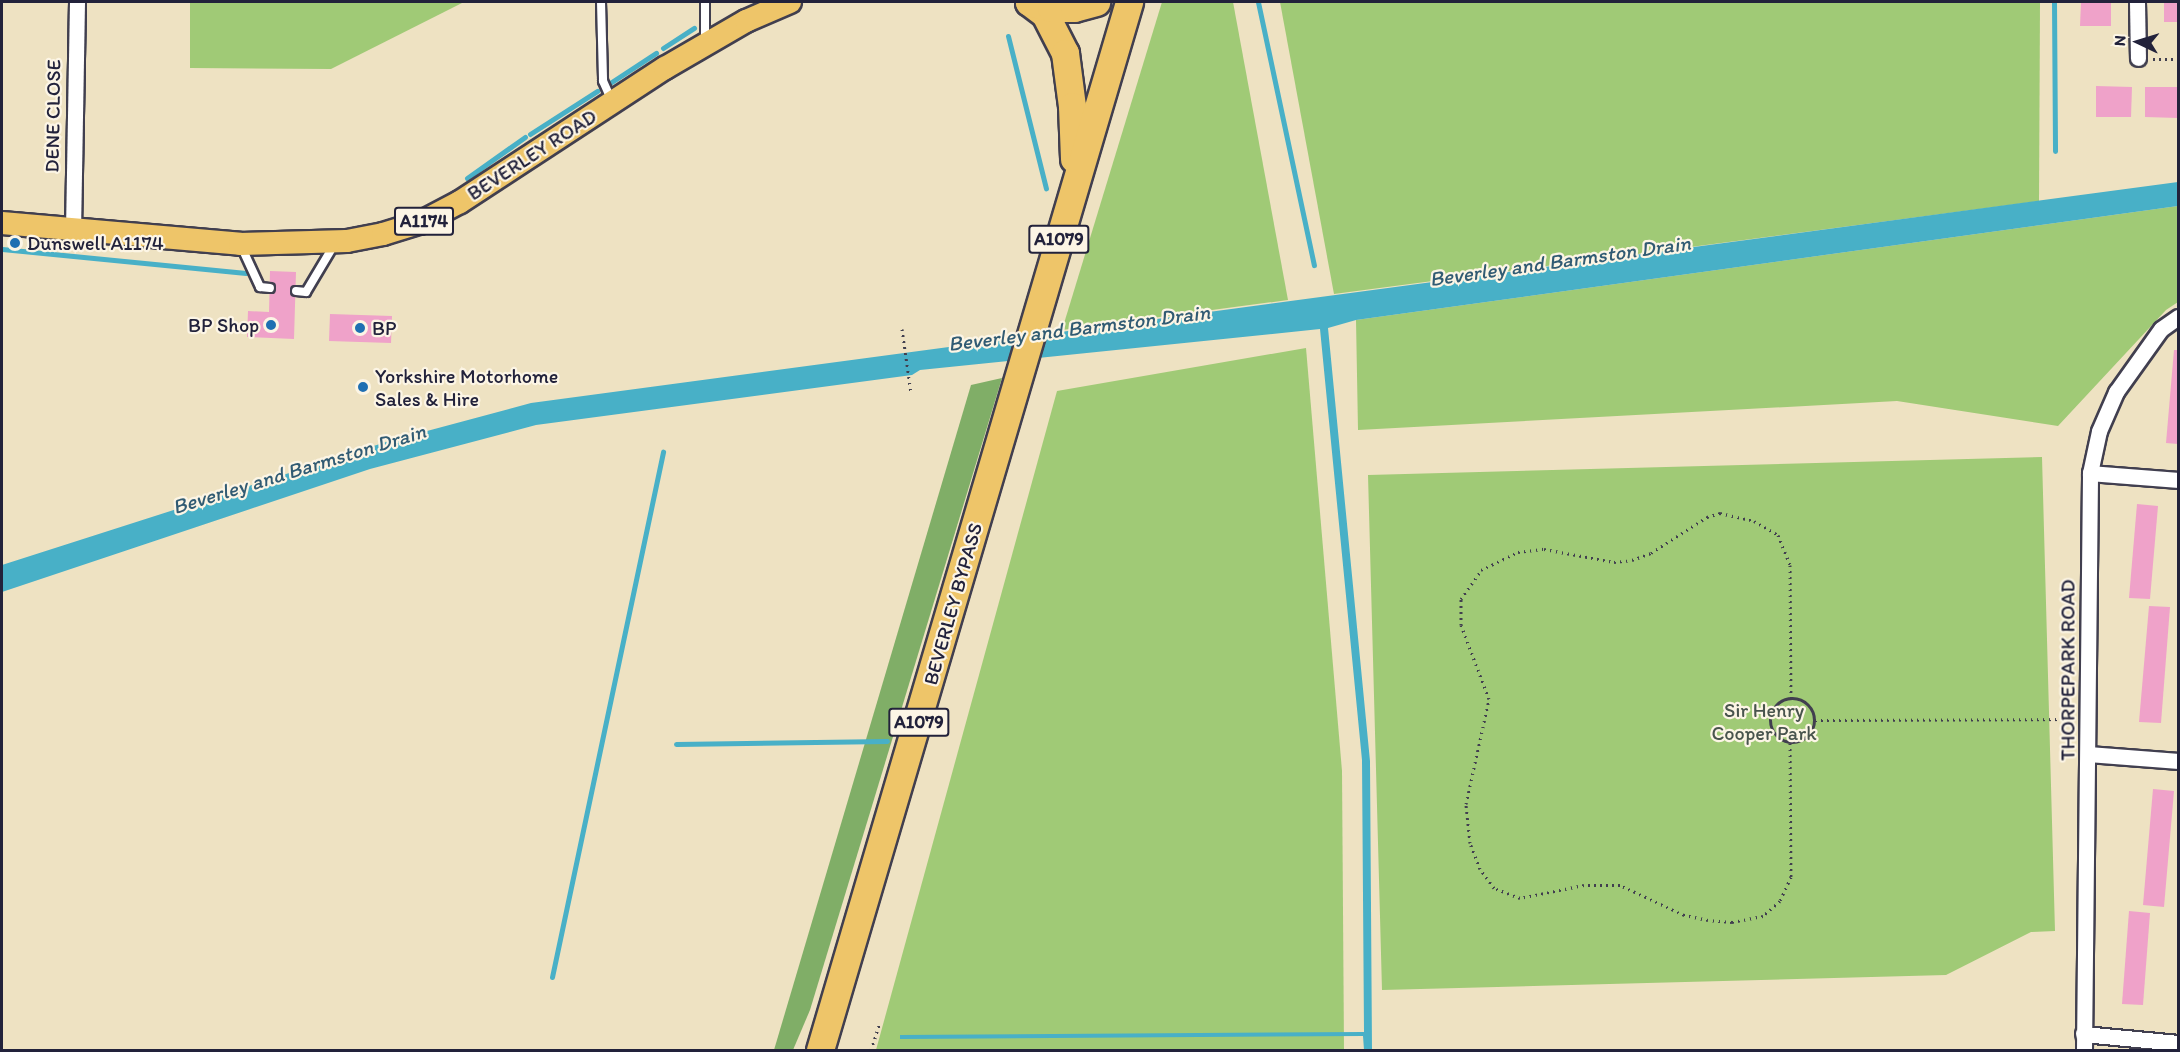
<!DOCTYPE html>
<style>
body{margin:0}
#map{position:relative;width:2180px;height:1052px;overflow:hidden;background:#eee2c2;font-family:Itim,sans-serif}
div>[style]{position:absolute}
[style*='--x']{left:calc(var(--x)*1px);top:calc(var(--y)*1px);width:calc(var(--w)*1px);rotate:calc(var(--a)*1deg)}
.green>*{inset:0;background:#a0ca76}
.forest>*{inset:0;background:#80ae67}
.water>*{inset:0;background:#48b0c7}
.stream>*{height:5px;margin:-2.5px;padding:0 2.5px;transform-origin:2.5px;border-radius:2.5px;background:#48b0c7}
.building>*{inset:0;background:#efa2c9}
.path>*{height:3px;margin-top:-1.5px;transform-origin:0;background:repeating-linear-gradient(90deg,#413f4f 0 1.5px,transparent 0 6px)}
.path>.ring{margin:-1.5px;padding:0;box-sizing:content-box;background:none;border:3px solid #413f4f;border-radius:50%}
.roads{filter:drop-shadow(2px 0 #413f4f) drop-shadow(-2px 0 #413f4f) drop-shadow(0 2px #413f4f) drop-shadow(0 -2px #413f4f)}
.lane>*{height:8px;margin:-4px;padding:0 4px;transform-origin:4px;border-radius:4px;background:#fff}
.street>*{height:15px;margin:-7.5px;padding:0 7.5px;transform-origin:7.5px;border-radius:7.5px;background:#fff}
.primary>*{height:22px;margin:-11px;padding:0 11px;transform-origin:11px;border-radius:11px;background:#eec569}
.highway>*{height:27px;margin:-13.5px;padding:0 13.5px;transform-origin:13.5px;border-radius:13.5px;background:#eec569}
.dots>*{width:16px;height:16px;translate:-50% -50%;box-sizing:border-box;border:3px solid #fcf5e5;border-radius:50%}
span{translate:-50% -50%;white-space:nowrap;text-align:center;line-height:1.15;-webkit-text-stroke:4.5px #fcf5e5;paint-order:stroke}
.shield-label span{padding:2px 4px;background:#fcf5e5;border:2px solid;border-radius:4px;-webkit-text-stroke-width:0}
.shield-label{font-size:18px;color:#22223b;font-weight:700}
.street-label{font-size:20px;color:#22223b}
.poi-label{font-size:20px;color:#22223b}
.left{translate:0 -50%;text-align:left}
.right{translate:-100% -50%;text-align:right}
.park-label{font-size:20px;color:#48544d}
.water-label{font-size:21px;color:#315b73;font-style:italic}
.frame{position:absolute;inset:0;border:3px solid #22223b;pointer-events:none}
.north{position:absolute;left:2108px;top:12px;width:60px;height:60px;-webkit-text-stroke:4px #fcf5e5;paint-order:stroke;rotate:274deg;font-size:16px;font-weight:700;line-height:24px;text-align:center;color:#22223b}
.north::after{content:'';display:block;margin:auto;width:21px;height:27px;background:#22223b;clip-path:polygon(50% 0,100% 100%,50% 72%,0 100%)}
</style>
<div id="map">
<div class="green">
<div style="clip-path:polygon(190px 2px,464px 2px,331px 69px,190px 68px)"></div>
<div style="clip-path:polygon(1162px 2px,1233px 2px,1288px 300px,1062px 330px)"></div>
<div style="clip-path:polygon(1280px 2px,2040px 2px,2039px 201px,1334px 294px)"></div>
<div style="clip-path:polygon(2178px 206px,2178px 302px,2166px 310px,2058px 426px,1897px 401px,1358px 430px,1356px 320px)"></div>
<div style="clip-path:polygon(1306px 348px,1342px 771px,1344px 1050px,876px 1050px,1057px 391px)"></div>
<div style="clip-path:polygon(2042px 457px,2055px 931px,2031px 932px,1946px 975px,1382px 990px,1368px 475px)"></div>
</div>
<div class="forest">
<div style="clip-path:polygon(1002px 378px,810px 1010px,793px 1050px,774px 1050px,971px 385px)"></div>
</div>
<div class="water">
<div style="clip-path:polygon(2178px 182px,2178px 206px,1356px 320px,1328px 328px,1370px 761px,1372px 1050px,1364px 1050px,1363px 1036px,900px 1039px,900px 1035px,1364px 1032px,1362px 760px,1320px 329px,920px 370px,912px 375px,536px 425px,370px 469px,2px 592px,2px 565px,386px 442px,531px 403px)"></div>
</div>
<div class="stream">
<div style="--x:1258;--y:2;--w:269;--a:78"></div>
<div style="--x:2054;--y:2;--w:149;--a:89.6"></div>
<div style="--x:1008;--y:36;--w:157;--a:76"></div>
<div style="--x:663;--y:48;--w:37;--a:-33"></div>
<div style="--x:610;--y:83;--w:55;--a:-33.1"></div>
<div style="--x:530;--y:134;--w:80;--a:-32.7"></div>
<div style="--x:467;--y:178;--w:71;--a:-35.3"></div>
<div style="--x:2;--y:249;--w:245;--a:5.6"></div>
<div style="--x:676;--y:744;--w:211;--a:-0.8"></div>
<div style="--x:552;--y:977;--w:537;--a:-78.06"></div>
</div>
<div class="building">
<div style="clip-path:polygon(2081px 2px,2111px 2px,2111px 26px,2080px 26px)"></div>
<div style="clip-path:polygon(2164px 2px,2178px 2px,2178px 22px,2164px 22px)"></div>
<div style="clip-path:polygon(2096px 86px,2132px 87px,2131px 117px,2096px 117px)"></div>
<div style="clip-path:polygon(2145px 87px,2178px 87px,2178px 118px,2145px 117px)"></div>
<div style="clip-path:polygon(270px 271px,296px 272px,294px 339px,247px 337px,248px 311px,269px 312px)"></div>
<div style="clip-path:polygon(330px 314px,392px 316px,391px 343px,329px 341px)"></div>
<div style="clip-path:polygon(2174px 350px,2178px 350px,2178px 444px,2166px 443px)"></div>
<div style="clip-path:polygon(2137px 504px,2158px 506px,2150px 599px,2129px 598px)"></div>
<div style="clip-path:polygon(2149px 606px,2170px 607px,2161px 723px,2139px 722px)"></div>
<div style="clip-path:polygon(2153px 789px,2174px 791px,2164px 907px,2143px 905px)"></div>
<div style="clip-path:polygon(2129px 911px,2150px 913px,2143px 1005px,2122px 1004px)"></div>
</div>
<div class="path">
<div style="--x:2153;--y:59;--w:25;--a:0"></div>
<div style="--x:902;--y:329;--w:65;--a:82"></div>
<div class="ring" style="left:1770px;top:698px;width:41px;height:41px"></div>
<div style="--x:1815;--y:720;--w:256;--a:-0.2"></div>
<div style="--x:1790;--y:743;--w:134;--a:89.6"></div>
<div style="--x:1791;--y:877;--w:26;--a:115"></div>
<div style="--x:1780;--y:901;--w:23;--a:139"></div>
<div style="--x:1763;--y:916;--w:32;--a:169"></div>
<div style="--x:1732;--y:922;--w:24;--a:-175"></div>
<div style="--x:1708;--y:920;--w:25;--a:-168"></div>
<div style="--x:1684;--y:915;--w:71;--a:-154.9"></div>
<div style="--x:1620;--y:885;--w:36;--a:180"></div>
<div style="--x:1584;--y:885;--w:65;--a:168.5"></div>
<div style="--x:1520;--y:898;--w:28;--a:-159"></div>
<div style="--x:1494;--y:888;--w:24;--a:-126"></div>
<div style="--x:1480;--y:869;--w:28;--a:-111"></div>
<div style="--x:1470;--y:843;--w:39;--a:-96"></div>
<div style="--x:1466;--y:804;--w:107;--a:-77.6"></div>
<div style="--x:1489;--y:699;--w:79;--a:-110.7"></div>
<div style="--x:1461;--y:625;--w:26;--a:-90"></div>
<div style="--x:1461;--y:599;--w:35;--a:-55"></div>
<div style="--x:1481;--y:570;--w:41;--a:-25.9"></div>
<div style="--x:1518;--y:552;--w:26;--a:-7"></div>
<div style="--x:1544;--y:549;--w:71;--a:10.5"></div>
<div style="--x:1614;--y:562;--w:18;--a:-6"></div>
<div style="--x:1632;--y:560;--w:20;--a:-20"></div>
<div style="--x:1651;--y:553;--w:67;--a:-32.7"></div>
<div style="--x:1707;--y:517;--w:14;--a:-17"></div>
<div style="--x:1720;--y:513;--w:35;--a:13"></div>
<div style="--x:1754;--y:521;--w:28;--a:30"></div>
<div style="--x:1778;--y:535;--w:32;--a:68"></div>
<div style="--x:1790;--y:565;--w:133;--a:89.6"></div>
<div style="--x:871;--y:1050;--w:28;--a:-72"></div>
</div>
<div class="roads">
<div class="lane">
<div style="--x:601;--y:2;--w:79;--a:88.5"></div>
<div style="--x:603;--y:81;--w:22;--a:66"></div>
<div style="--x:705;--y:40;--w:38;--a:-90"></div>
<div style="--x:242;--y:248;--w:43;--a:65.2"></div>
<div style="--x:260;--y:287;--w:10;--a:6"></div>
<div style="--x:296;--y:291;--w:10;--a:6"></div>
<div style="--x:306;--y:292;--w:55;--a:-59.2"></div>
</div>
<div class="street">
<div style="--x:2137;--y:2;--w:56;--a:89"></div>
<div style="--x:73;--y:231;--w:229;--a:-89"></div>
<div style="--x:2090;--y:473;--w:88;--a:4.5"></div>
<div style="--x:2089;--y:754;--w:89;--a:4.5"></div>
<div style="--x:2083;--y:1034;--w:95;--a:5.4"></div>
<div style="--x:2084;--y:1050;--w:577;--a:-89.4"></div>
<div style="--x:2090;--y:473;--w:43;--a:-77.9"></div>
<div style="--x:2099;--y:431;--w:43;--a:-66.4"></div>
<div style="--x:2116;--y:392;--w:77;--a:-54.5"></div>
<div style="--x:2161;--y:329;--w:21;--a:-35"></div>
</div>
<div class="primary">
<div style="--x:2;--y:223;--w:239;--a:5"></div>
<div style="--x:240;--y:244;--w:107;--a:-1.6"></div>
<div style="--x:347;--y:241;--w:37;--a:-11"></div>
<div style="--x:383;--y:234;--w:39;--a:-17"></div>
<div style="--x:420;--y:223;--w:45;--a:-27.7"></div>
<div style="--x:460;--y:202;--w:245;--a:-33.2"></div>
<div style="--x:665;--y:68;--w:94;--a:-30.1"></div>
<div style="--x:746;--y:21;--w:48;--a:-23.4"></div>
</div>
<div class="highway">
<div style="--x:1029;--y:2;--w:20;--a:37"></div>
<div style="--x:1045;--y:14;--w:44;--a:62.9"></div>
<div style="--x:1065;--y:53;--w:53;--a:82.5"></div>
<div style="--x:1072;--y:106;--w:53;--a:87.8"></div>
<div style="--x:1029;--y:2;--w:23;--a:15"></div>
<div style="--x:1051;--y:8;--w:23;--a:0"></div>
<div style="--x:1074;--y:8;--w:23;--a:-15"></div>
<div style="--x:820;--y:1050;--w:1093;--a:-73.57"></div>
</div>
</div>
<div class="dots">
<div style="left:15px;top:243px;background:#1f6fb2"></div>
<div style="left:271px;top:325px;background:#1f6fb2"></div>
<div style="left:360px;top:328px;background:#1f6fb2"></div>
<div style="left:363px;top:387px;background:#1f6fb2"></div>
</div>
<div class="shield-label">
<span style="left:424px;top:221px">A1174</span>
<span style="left:1059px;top:239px">A1079</span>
<span style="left:919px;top:722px">A1079</span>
</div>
<div class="street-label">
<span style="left:53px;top:116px;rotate:-89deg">DENE CLOSE</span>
<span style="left:532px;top:155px;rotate:-33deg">BEVERLEY ROAD</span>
<span style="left:953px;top:604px;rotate:-74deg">BEVERLEY BYPASS</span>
<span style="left:2068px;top:670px;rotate:-90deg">THORPEPARK ROAD</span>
</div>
<div class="poi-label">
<span class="left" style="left:27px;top:243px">Dunswell A1174</span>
<span class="right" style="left:259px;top:325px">BP Shop</span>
<span class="left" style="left:372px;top:328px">BP</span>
<span class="left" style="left:375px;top:388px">Yorkshire Motorhome<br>Sales &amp; Hire</span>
</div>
<div class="park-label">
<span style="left:1764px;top:722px">Sir Henry<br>Cooper Park</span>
</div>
<div class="water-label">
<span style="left:1560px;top:261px;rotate:-8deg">Beverley and Barmston Drain</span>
<span style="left:1079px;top:328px;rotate:-7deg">Beverley and Barmston Drain</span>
<span style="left:299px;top:469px;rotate:-17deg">Beverley and Barmston Drain</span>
</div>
<div class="frame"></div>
<div class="north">N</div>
</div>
